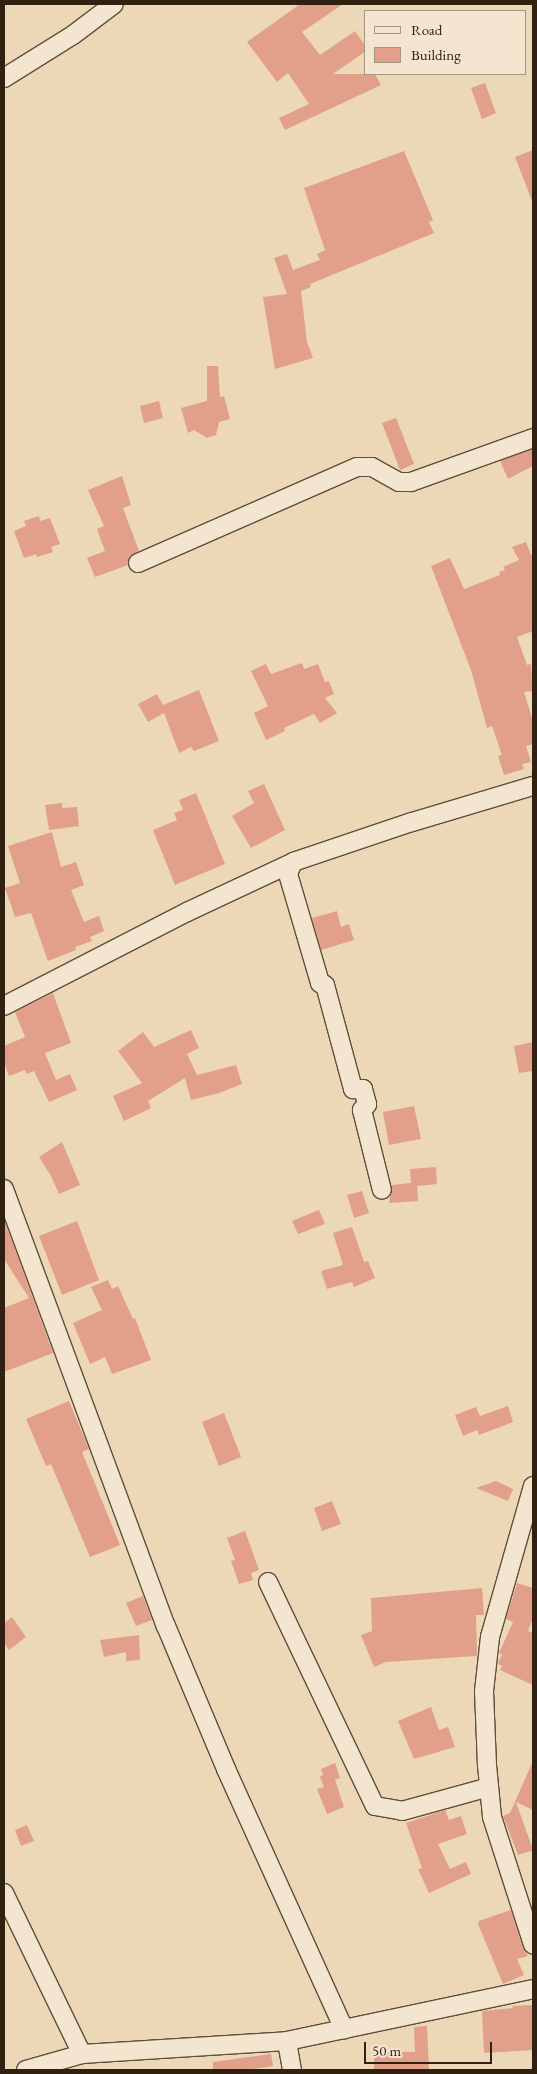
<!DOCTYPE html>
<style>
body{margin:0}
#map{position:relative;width:537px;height:2074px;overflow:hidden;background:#ecd7b7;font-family:"EB Garamond",serif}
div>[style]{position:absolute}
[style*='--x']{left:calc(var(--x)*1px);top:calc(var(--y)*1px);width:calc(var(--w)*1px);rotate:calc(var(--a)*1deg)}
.building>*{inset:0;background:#e2a08a}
.roads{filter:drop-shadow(1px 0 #5f4e3a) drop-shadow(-1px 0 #5f4e3a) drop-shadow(0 1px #5f4e3a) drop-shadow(0 -1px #5f4e3a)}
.street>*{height:18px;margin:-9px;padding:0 9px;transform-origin:9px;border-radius:9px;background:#f3e5d0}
span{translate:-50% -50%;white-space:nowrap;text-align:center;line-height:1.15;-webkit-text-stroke:4px #f3e5d0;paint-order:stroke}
.frame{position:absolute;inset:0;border:5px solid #302111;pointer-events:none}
.legend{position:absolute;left:364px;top:10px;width:162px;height:65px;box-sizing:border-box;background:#f3e5d0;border:1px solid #a59784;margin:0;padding:6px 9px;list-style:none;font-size:15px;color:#302111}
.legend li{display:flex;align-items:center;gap:10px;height:25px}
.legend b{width:25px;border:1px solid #a59784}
.scale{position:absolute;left:364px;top:2042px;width:128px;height:22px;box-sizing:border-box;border:2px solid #302111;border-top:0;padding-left:6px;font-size:15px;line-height:18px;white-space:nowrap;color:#302111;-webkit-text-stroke:4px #f3e5d0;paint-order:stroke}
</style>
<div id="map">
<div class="building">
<div style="clip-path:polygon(300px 4px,343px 4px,302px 32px,320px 55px,355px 31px,366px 47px,366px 51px,333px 74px,375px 74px,381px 85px,285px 130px,279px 118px,309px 104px,288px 73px,277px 82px,247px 42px)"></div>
<div style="clip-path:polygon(485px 83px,496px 113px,482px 119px,471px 88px)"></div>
<div style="clip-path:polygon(533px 150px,533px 200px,532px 201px,515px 157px)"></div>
<div style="clip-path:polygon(404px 151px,433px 220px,429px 222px,434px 233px,310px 284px,311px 287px,301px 291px,307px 342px,313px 358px,275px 369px,263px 297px,287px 294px,274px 258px,287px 254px,293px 270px,320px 260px,317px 254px,325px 250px,304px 188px)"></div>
<div style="clip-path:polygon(207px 366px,218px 366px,220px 397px,224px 396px,230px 419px,219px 422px,216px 435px,207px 438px,194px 430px,188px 433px,181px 408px,207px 401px)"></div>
<div style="clip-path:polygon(159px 401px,163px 418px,144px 423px,140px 406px)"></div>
<div style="clip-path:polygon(396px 418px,414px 464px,400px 470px,382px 423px)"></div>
<div style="clip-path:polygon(533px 449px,533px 466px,508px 479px,500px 461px)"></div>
<div style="clip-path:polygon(122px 476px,131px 505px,123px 508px,139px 551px,130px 556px,128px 565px,95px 577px,87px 558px,105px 551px,97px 529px,104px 526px,88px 490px)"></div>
<div style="clip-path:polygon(39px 516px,40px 521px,50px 518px,60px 544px,51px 547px,53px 552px,37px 557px,36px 554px,24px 558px,14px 531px,26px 526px,24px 521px)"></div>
<div style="clip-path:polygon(526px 542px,531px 555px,533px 554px,533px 631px,517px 637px,527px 665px,531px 664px,533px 691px,524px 692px,533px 721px,533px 744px,526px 746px,531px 762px,522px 764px,524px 769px,504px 775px,498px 756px,502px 755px,492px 726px,487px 728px,471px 670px,431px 566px,450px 558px,464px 589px,500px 575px,499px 572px,505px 570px,503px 567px,519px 560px,512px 547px)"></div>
<div style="clip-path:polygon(302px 663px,304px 669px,318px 664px,325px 682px,329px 681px,334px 694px,325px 698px,337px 713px,320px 723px,314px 714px,284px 728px,285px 731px,266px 740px,254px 713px,268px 706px,251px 671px,266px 664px,271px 674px)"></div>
<div style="clip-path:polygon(199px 690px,219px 741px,194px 751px,191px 747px,179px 753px,164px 713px,148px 722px,138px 704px,157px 694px,163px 705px)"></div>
<div style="clip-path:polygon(264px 784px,285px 830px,251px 848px,232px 816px,254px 803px,248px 791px)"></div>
<div style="clip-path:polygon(196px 793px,225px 864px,175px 885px,153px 830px,177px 820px,174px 813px,183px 810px,179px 800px)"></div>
<div style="clip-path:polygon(62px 803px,62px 808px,77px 807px,79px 826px,49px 830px,45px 805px)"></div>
<div style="clip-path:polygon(52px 832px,61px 867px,76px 862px,84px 885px,71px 890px,84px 922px,99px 916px,104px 931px,90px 937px,92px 941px,75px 947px,76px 950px,48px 961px,31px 913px,15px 917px,5px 888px,20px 883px,8px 846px)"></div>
<div style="clip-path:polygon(337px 911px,341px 927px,349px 924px,354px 940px,321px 950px,312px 918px)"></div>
<div style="clip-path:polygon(53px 993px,71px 1043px,45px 1053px,56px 1080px,70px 1074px,77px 1090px,49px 1102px,34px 1071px,27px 1074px,25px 1070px,9px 1076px,4px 1062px,4px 1046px,25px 1037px,15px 1012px)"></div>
<div style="clip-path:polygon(191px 1030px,199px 1048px,187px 1054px,197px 1075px,236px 1065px,242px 1084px,219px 1093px,191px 1100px,185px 1078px,148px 1101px,151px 1108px,124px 1121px,113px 1096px,142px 1083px,118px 1051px,143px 1032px,154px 1047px)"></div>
<div style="clip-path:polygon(533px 1042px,533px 1071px,519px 1073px,514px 1046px)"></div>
<div style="clip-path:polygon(414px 1106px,421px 1139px,389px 1145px,383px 1112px)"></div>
<div style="clip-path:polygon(62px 1142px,80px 1185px,59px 1194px,51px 1176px,39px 1157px)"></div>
<div style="clip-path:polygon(436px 1167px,437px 1184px,417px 1186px,418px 1201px,389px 1203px,392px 1185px,411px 1183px,410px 1169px)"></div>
<div style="clip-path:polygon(362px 1191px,369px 1213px,354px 1218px,347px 1195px)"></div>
<div style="clip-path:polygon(319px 1210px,325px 1224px,298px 1234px,292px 1221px)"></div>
<div style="clip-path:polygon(4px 1219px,53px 1353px,4px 1372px,4px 1308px,29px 1298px,4px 1259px)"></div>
<div style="clip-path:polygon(77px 1221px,99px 1280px,62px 1295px,39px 1236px)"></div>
<div style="clip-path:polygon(352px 1227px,364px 1262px,368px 1261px,375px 1278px,354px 1287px,352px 1282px,327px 1289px,321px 1271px,343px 1265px,333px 1233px)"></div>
<div style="clip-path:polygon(108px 1280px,112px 1289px,118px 1286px,133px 1319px,135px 1318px,151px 1360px,112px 1374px,105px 1357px,90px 1364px,73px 1323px,102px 1310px,91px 1287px)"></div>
<div style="clip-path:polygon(69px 1401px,89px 1449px,82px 1452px,120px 1545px,90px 1557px,51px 1464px,46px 1466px,26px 1419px)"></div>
<div style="clip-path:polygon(508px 1406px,513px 1422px,479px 1435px,477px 1430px,463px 1436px,455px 1415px,476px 1407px,480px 1416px)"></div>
<div style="clip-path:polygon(224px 1413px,241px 1457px,219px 1466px,202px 1422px)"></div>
<div style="clip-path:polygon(496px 1481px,513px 1489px,508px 1501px,476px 1488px)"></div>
<div style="clip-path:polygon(332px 1501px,341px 1524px,322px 1531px,314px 1508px)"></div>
<div style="clip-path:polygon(245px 1531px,259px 1570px,251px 1573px,253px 1580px,239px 1584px,231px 1561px,235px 1560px,227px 1538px)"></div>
<div style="clip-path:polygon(517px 1583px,533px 1588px,533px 1618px,528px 1631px,533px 1633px,533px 1685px,500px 1670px,502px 1666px,498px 1664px,502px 1654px,499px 1653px,513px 1622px,506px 1619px)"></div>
<div style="clip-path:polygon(482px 1588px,484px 1615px,476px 1615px,477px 1656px,386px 1662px,374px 1667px,361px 1635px,372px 1631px,371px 1598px)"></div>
<div style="clip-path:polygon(143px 1596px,152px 1620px,136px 1626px,126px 1603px)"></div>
<div style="clip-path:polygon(12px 1617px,26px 1637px,9px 1650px,4px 1643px,4px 1623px)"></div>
<div style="clip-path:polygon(139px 1635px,140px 1660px,126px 1661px,126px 1652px,104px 1657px,100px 1640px)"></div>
<div style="clip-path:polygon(431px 1707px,439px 1730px,448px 1727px,455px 1747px,414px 1759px,398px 1721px)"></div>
<div style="clip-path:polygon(533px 1761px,533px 1810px,516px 1802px,533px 1850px,518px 1855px,503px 1816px,510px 1813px)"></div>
<div style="clip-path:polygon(335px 1763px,340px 1778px,335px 1780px,344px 1807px,327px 1814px,317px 1789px,324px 1787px,320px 1777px,323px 1775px,321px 1769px)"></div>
<div style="clip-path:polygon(445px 1810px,449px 1820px,461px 1816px,467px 1834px,438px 1844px,450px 1869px,466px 1862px,471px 1874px,429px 1893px,418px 1869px,422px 1868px,406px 1823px)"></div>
<div style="clip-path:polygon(27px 1825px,34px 1841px,21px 1846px,15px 1830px)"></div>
<div style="clip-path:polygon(511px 1910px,523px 1948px,528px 1956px,517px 1959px,524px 1975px,503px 1984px,478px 1924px,479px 1921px)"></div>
<div style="clip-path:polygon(533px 2005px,533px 2050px,484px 2053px,482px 2011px,513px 2008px,512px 2006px)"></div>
<div style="clip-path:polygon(427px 2026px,429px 2070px,374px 2070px,374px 2052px,415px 2052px,414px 2027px)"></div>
<div style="clip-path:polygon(271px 2054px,273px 2066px,247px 2070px,213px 2070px,213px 2062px)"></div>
</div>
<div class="roads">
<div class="street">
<div style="--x:4;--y:78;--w:81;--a:-31.9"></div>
<div style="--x:73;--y:35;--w:51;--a:-37.1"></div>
<div style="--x:138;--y:563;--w:239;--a:-23.7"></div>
<div style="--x:357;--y:467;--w:15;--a:0"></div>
<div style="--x:372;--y:467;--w:31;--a:29"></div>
<div style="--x:399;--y:482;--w:12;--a:0"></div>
<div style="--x:411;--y:482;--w:130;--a:-19.8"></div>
<div style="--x:293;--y:862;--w:13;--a:113"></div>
<div style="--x:288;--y:874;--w:114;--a:73.6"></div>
<div style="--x:320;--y:983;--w:5;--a:22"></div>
<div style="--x:325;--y:985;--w:108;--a:74.9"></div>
<div style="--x:353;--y:1089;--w:10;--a:0"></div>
<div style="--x:363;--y:1089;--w:16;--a:75"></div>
<div style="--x:367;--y:1104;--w:8;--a:130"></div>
<div style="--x:362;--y:1110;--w:82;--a:76"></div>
<div style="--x:4;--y:1006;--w:206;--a:-27.2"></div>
<div style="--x:187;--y:912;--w:120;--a:-25.1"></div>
<div style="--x:296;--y:861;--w:122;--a:-18.6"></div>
<div style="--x:412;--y:822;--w:126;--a:-16.6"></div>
<div style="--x:4;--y:1189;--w:466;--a:69.7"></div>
<div style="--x:166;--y:1626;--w:155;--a:67.2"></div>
<div style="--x:226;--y:1769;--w:286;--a:65.6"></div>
<div style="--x:533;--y:1486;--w:157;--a:105.9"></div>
<div style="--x:490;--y:1637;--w:54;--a:96.3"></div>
<div style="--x:484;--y:1691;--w:74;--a:87.7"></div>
<div style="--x:487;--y:1765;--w:52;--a:84.5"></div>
<div style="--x:492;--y:1817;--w:134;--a:72.2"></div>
<div style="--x:268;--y:1582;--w:248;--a:64.5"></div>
<div style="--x:375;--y:1806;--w:27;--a:10"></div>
<div style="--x:402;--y:1811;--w:90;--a:-15.4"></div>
<div style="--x:4;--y:1893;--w:179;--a:64.2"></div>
<div style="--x:26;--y:2070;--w:58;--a:-15.9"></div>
<div style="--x:82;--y:2054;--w:205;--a:-3.6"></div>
<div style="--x:292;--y:2070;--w:29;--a:-100"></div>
<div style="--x:287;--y:2041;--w:251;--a:-11.9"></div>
</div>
</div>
<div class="frame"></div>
<ul class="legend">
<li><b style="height:6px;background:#f3e5d0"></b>Road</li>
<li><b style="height:14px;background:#e2a08a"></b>Building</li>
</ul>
<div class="scale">50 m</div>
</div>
